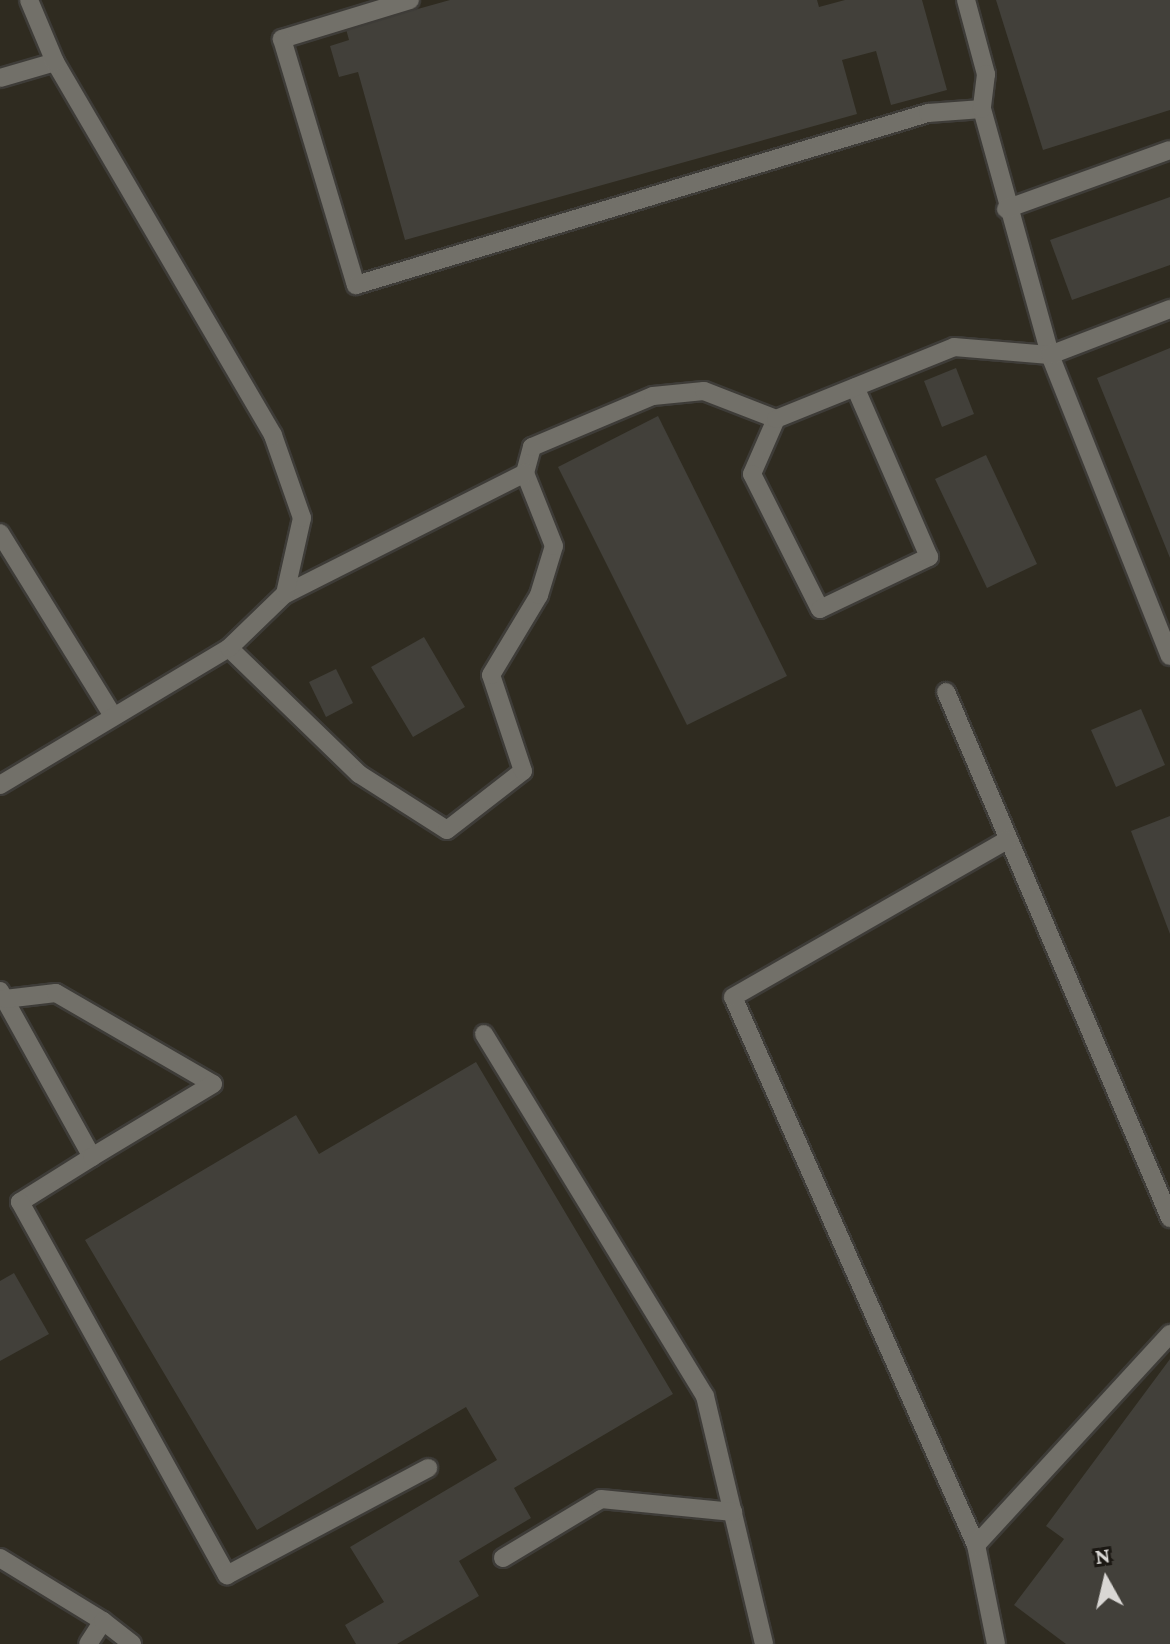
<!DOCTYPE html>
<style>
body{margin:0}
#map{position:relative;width:1170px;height:1644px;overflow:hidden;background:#24221c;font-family:"Crimson Pro",serif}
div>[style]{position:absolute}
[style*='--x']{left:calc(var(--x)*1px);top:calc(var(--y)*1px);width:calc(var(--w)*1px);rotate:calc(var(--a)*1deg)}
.built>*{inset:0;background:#2f2b20}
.building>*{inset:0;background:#42403a}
.roads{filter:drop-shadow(2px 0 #3e3c38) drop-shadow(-2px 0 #3e3c38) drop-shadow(0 2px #3e3c38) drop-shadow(0 -2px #3e3c38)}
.lane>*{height:18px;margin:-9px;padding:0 9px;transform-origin:9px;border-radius:9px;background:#727069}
span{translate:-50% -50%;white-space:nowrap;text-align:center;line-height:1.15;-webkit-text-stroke:8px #1b1813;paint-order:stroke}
.north{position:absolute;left:1066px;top:1540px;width:80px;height:80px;-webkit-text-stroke:6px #1b1813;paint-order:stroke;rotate:352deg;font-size:22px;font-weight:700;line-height:32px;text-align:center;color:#d9d7d4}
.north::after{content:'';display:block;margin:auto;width:28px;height:36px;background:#d9d7d4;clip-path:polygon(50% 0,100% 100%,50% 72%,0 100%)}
</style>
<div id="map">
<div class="built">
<div style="clip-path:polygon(0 0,1170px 0,1170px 1644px,0 1644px)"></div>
</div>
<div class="building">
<div style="clip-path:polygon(450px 0,817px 0,819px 7px,845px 0,922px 0,947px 90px,891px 105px,876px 51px,842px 60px,857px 114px,405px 240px,358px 72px,339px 77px,330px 46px,349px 40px,346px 29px)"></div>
<div style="clip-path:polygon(996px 0,1170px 0,1170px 110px,1043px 150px)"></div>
<div style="clip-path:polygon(1170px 197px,1170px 265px,1072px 300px,1050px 240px)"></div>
<div style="clip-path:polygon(1170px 348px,1170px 558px,1097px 378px)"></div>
<div style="clip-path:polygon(956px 368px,974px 414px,942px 427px,924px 381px)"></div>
<div style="clip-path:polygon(658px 416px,787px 676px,687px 725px,558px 467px)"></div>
<div style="clip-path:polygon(986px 455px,1037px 564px,987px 588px,935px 479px)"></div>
<div style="clip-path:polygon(424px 637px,465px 707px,413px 737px,371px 667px)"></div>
<div style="clip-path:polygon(336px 669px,353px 703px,326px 717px,309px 682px)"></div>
<div style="clip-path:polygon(1141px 709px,1165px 765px,1116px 787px,1091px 730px)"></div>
<div style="clip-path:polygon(1170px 816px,1170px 934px,1131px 831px)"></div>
<div style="clip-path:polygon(476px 1062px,673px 1394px,514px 1488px,531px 1518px,459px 1561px,479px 1596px,397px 1644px,356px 1644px,345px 1625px,384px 1602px,350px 1547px,497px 1460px,466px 1407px,257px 1530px,85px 1240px,296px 1115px,319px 1154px)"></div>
<div style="clip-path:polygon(14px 1273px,49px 1334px,0 1361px,0 1281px)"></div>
<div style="clip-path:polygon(1170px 1359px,1170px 1644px,1066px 1644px,1014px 1605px,1064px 1539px,1046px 1526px)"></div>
</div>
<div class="roads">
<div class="lane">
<div style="--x:410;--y:0;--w:134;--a:163.1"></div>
<div style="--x:282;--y:39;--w:257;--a:73.3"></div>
<div style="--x:356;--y:285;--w:597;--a:-16.74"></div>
<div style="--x:928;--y:113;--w:54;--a:-4.2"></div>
<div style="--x:982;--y:109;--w:255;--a:74.5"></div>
<div style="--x:1050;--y:355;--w:324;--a:68.3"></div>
<div style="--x:966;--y:0;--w:77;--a:74.9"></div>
<div style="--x:986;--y:74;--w:35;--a:97"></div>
<div style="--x:0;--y:78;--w:57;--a:-16.2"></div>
<div style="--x:1006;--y:209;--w:174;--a:-19.8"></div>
<div style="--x:776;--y:419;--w:60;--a:113.6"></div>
<div style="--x:752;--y:474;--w:151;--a:63.3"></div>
<div style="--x:820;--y:609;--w:121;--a:-25.5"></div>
<div style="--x:929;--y:557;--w:185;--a:-113.5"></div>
<div style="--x:525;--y:473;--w:27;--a:-75"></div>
<div style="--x:532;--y:447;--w:131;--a:-22.9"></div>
<div style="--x:653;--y:396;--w:51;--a:-5.6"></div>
<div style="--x:704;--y:391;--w:77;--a:21.3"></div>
<div style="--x:776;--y:419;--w:192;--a:-22"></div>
<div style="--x:954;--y:347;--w:96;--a:4.8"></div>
<div style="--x:1050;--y:355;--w:129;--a:-21"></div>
<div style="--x:0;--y:533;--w:215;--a:58.3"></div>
<div style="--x:229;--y:648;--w:181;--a:44.1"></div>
<div style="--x:359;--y:774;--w:104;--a:32.5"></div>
<div style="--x:447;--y:830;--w:96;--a:-37.8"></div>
<div style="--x:523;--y:771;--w:101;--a:-108.4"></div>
<div style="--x:491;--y:675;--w:93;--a:-59"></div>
<div style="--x:539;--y:595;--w:51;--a:-73"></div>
<div style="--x:554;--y:546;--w:79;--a:-111.7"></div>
<div style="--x:525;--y:473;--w:269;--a:153.2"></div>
<div style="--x:946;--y:692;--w:572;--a:66.93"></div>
<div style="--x:0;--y:785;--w:267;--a:-30.9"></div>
<div style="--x:229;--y:648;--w:78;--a:-44"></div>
<div style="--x:285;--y:594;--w:78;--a:-77.4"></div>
<div style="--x:302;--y:518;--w:88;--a:-109.3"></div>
<div style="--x:273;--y:435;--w:432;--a:-120.3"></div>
<div style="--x:55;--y:62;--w:67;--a:-112.8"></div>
<div style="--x:0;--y:991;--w:190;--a:61"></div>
<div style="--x:92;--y:1157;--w:85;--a:148"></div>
<div style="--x:20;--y:1202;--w:427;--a:61"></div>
<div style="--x:227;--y:1575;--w:228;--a:-28"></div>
<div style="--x:5;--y:999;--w:51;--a:-6.7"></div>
<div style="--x:56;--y:993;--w:181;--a:30.1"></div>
<div style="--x:213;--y:1084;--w:141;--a:148.9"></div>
<div style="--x:484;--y:1034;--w:424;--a:58.6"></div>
<div style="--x:705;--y:1396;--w:255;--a:76.6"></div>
<div style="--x:976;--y:1545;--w:599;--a:-113.91"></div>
<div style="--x:733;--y:997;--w:316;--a:-29.8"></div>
<div style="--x:0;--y:1558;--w:121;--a:31.5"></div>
<div style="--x:103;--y:1621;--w:27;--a:123"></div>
<div style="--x:503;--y:1558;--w:114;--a:-31"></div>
<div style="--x:601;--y:1499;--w:133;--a:5.6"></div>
<div style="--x:103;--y:1621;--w:37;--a:38"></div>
<div style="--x:996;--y:1644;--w:101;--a:-101.4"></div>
<div style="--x:976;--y:1545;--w:287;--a:-47.4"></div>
</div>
</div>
<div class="north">N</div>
</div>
